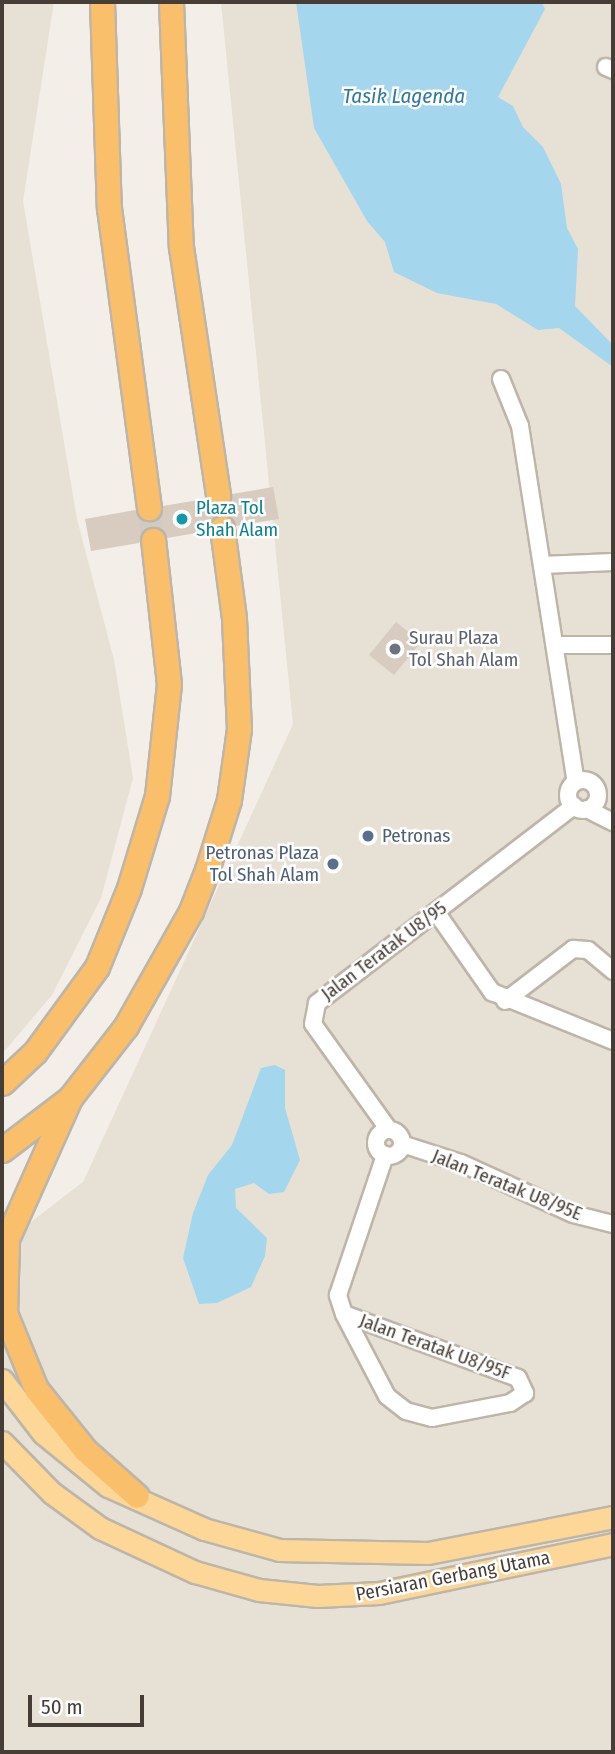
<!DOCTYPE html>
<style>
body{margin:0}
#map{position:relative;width:615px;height:1754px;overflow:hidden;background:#f3eee7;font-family:"Fira Sans Condensed",sans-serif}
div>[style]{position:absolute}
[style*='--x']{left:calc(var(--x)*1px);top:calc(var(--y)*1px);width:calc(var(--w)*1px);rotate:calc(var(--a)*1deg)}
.residential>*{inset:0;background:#e7e0d5}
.water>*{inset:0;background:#a4d6ee}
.building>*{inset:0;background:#d7ccbf}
.highway-tunnel>*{height:23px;margin-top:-11.5px;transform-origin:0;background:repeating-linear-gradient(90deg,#d0cbc4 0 23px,transparent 0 34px)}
.roads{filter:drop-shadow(2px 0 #beb5a9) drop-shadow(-2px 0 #beb5a9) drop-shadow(0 2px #beb5a9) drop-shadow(0 -2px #beb5a9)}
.minor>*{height:16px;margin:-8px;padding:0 8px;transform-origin:8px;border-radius:8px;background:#fff}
.minor>.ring{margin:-8px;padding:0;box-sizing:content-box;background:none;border:16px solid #fff;border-radius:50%}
.major>*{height:21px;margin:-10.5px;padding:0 10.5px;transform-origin:10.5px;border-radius:10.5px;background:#fcd797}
.highway>*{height:23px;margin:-11.5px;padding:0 11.5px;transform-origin:11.5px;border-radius:11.5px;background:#fabf6b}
.dots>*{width:19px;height:19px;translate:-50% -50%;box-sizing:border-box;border:4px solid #fff;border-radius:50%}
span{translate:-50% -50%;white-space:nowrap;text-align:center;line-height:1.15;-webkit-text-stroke:5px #fff;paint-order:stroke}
.culture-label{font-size:19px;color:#0d838f}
.left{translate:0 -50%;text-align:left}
.worship-label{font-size:19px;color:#5b616d}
.service-label{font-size:19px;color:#4e5e75}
.right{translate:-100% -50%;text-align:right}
.street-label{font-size:19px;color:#463e36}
.water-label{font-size:21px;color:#2f789f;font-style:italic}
.frame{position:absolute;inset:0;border:4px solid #463e36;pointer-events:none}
.scale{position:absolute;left:28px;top:1695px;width:116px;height:32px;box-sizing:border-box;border:4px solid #463e36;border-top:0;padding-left:9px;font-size:21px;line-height:24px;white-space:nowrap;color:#463e36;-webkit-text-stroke:5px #fff;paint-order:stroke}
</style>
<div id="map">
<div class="residential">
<div style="clip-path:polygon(2px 2px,54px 2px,23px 201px,77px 519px,114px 660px,133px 778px,101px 898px,52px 995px,2px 1054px)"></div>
<div style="clip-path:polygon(221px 2px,613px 2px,613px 1752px,2px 1752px,2px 1244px,83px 1182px,293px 724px)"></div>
</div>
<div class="water">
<div style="clip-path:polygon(296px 2px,542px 2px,545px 9px,498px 97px,513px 106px,523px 127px,543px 147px,561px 184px,567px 228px,578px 249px,575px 306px,613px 345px,613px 367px,559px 328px,538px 330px,496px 304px,437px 293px,394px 272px,385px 242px,367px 221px,314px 128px)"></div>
<div style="clip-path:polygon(275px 1065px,285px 1070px,285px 1108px,300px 1160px,284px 1192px,269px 1194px,254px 1183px,235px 1189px,236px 1208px,267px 1238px,265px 1256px,251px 1287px,217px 1303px,199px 1304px,183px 1258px,193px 1213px,208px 1175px,232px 1145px,261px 1068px)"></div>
</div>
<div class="building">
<div style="clip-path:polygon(273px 487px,279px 519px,236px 526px,219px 514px,208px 531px,167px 538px,151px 526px,139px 543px,91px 551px,85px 519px,135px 510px,152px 522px,163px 506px,204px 499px,221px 510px,232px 494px)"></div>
<div style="clip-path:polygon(396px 622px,421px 642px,394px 675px,369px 655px)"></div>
</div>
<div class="highway-tunnel">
<div style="--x:149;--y:508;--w:32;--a:83"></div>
</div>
<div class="roads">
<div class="minor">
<div style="--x:606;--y:67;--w:8;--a:23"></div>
<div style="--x:501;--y:379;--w:51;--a:68"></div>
<div style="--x:520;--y:426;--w:360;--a:81.1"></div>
<div style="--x:542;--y:565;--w:71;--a:-2.4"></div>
<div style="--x:555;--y:645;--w:58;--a:0"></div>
<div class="ring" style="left:568px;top:780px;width:14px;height:14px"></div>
<div style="--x:587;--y:809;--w:29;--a:27"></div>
<div style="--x:436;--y:912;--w:98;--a:55"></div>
<div style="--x:492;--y:992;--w:131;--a:22"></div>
<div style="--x:505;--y:1001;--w:86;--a:-37.4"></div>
<div style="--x:573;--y:949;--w:15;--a:4"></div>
<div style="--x:588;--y:950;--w:33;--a:40"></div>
<div style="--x:389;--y:1130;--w:130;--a:-125.6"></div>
<div style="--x:313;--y:1024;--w:21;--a:-79"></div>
<div style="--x:317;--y:1003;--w:324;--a:-37.5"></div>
<div class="ring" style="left:376px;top:1130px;width:10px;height:10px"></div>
<div style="--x:402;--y:1144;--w:62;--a:17.9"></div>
<div style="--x:461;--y:1163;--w:123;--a:24.5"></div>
<div style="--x:573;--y:1214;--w:41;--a:14"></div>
<div style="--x:344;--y:1314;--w:185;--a:20.2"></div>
<div style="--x:518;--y:1378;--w:17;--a:65"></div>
<div style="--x:525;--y:1393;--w:18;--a:146"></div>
<div style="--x:510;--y:1403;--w:79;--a:169.1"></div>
<div style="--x:432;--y:1418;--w:27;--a:-165"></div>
<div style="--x:406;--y:1411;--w:24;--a:-142"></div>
<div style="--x:387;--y:1396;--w:93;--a:-117.7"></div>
<div style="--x:344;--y:1314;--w:20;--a:-108"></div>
<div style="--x:338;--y:1295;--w:148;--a:-71.4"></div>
</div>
<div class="major">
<div style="--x:2;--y:1380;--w:67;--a:52.3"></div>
<div style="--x:43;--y:1433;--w:84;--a:39.2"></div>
<div style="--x:108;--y:1486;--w:105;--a:24.1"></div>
<div style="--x:204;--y:1529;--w:78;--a:15.6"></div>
<div style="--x:279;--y:1550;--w:149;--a:1.2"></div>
<div style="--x:428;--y:1553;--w:188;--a:-11"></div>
<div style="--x:2;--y:1442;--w:71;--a:45.6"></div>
<div style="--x:52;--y:1493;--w:59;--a:36.1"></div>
<div style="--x:100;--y:1528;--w:105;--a:24.9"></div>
<div style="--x:195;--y:1572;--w:66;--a:15.7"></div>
<div style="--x:259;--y:1590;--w:59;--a:5.8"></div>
<div style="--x:318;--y:1596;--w:61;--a:-2.8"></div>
<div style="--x:379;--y:1593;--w:239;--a:-11.8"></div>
</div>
<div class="highway">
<div style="--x:102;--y:2;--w:206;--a:88.1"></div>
<div style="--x:109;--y:208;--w:303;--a:82.4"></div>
<div style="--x:171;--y:2;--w:245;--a:87.7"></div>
<div style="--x:181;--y:247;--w:252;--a:81.5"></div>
<div style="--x:2;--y:1083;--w:45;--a:-43.2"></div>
<div style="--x:35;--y:1052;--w:105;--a:-53.9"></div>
<div style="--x:97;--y:967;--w:85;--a:-67.9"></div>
<div style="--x:129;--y:888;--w:96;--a:-73.1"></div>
<div style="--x:157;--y:796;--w:113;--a:-83.9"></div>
<div style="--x:169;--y:684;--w:145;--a:-96.3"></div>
<div style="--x:70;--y:1098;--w:154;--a:114.1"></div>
<div style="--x:7;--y:1239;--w:74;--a:91.5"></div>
<div style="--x:5;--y:1313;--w:82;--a:67.8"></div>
<div style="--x:36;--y:1389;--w:78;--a:51.2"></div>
<div style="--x:85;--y:1450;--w:69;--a:41.5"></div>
<div style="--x:2;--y:1150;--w:86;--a:-37.4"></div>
<div style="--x:70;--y:1098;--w:91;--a:-52.1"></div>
<div style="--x:126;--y:1026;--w:132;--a:-60.5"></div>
<div style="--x:191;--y:911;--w:44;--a:-68.7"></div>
<div style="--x:207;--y:870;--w:73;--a:-72.6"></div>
<div style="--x:229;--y:800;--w:72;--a:-82"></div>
<div style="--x:239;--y:729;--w:111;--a:-92.6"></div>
<div style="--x:234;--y:618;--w:91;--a:-97.6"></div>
</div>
</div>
<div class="dots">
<div style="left:182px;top:519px;background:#0f9aa8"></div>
<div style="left:395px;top:649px;background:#6b7280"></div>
<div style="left:368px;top:836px;background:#5c6f8a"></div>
<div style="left:333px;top:864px;background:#5c6f8a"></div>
</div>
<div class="culture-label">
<span class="left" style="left:196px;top:519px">Plaza Tol<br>Shah Alam</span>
</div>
<div class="worship-label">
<span class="left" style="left:409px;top:649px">Surau Plaza<br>Tol Shah Alam</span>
</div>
<div class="service-label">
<span class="left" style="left:382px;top:836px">Petronas</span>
<span class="right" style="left:319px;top:864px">Petronas Plaza<br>Tol Shah Alam</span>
</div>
<div class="street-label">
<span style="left:384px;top:951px;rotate:-37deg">Jalan Teratak U8/95</span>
<span style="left:507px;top:1185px;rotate:22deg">Jalan Teratak U8/95E</span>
<span style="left:435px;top:1347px;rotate:20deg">Jalan Teratak U8/95F</span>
<span style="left:453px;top:1576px;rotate:-11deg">Persiaran Gerbang Utama</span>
</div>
<div class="water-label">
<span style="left:404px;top:96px">Tasik Lagenda</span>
</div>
<div class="frame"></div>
<div class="scale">50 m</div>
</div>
